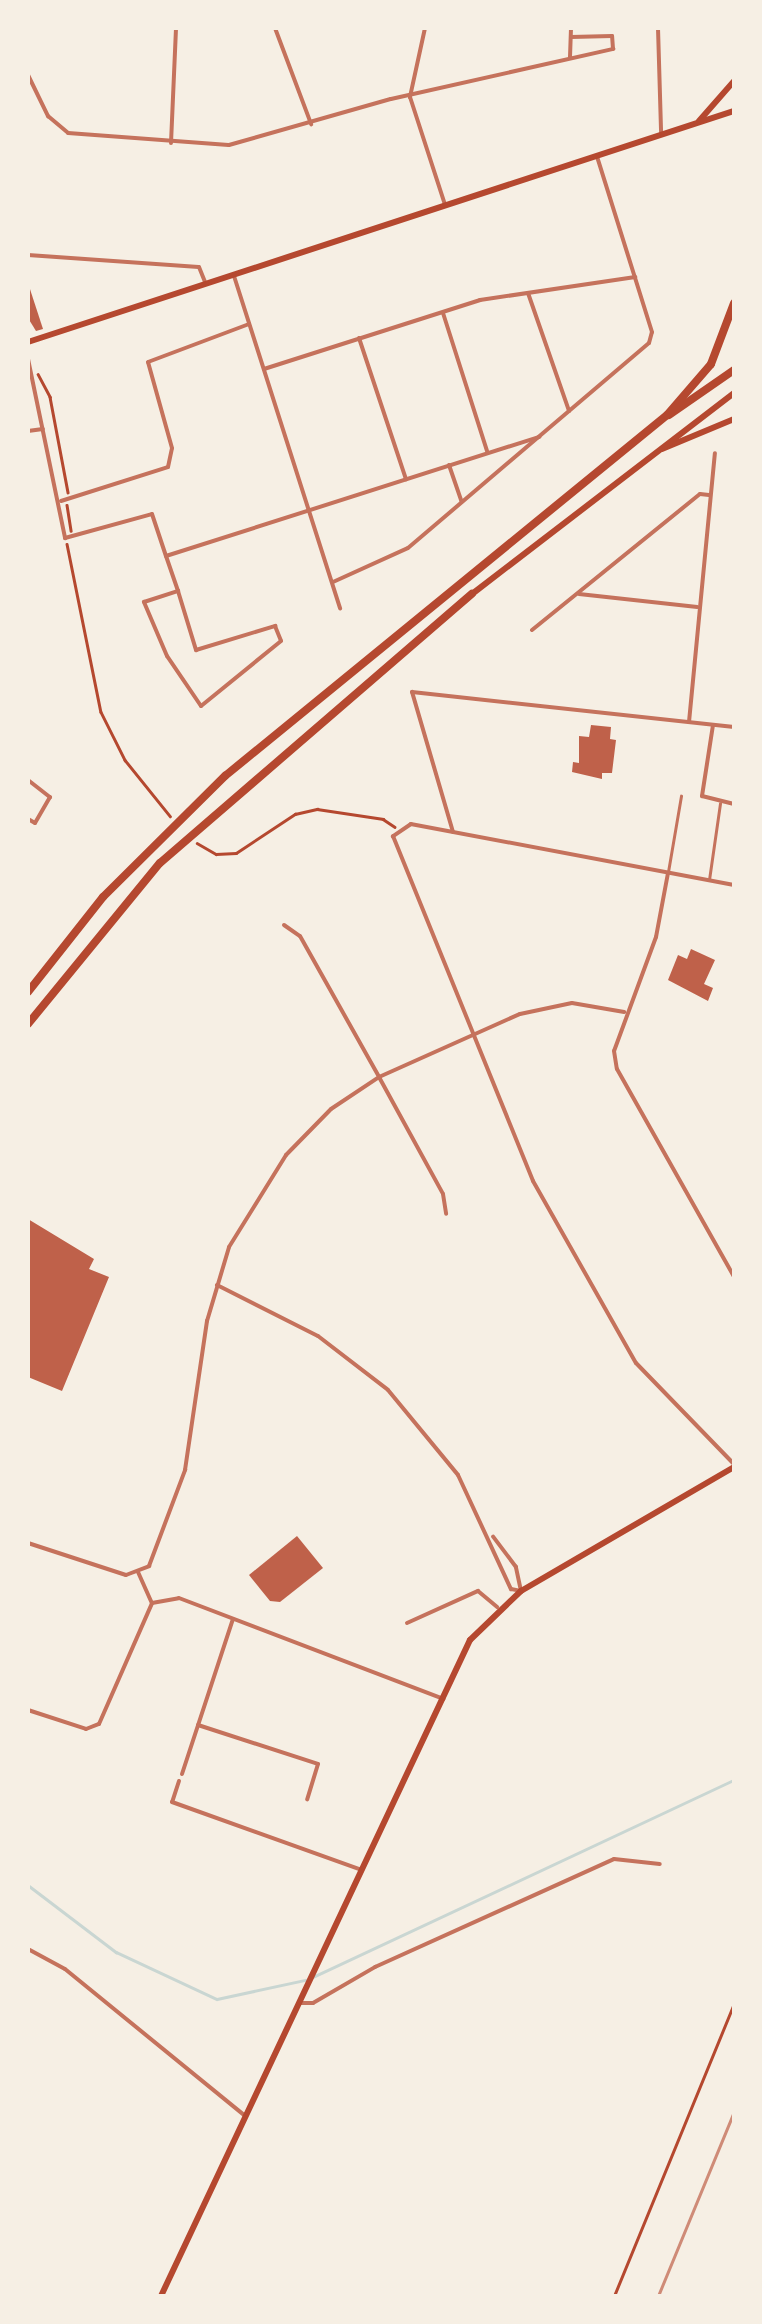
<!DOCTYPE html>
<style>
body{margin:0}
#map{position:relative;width:762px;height:2324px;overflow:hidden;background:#f6efe4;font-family:Helvetica,sans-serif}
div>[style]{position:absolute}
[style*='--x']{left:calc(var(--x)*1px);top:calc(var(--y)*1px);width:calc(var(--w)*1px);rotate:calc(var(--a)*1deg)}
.stream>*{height:2.5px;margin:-1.25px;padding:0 1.25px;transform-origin:1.25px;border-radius:1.25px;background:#c9d6d2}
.building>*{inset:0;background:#bf614a}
.path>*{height:2.5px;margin:-1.25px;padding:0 1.25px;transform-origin:1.25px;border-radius:1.25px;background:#b5482f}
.service>*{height:2.5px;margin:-1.25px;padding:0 1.25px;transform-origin:1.25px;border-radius:1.25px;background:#c5725c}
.minor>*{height:4px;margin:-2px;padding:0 2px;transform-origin:2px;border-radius:2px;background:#c5725c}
.secondary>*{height:6px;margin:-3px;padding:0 3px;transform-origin:3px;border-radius:3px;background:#b5482f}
.primary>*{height:6px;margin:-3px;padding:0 3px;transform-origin:3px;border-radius:3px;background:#b5482f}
.motorway>*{height:8px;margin:-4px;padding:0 4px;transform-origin:4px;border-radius:4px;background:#b5482f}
.rail>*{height:2.5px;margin:-1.25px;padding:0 1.25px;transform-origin:1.25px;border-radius:1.25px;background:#cf8b77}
span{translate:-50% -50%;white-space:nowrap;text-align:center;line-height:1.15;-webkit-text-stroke:8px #f6efe4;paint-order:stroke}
.frame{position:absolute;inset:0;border:30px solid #f6efe4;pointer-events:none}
</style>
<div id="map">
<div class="stream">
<div style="--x:28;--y:1885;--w:111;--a:37.3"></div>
<div style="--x:116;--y:1952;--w:111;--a:25"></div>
<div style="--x:217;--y:1999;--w:90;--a:-12.2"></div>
<div style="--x:313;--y:1977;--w:465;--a:-25.1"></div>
</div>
<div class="building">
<div style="clip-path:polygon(28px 283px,43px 329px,36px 331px,28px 318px)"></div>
<div style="clip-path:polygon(591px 725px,611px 727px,610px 739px,616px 740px,612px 773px,602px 773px,602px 779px,572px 772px,573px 762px,579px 763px,579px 736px,589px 737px)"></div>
<div style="clip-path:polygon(691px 949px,715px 960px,704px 984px,713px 988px,708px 1001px,668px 980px,678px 955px,687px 959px)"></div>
<div style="clip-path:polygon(28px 1219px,94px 1259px,89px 1269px,109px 1277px,62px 1391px,28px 1377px)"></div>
<div style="clip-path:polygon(297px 1536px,323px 1568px,280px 1602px,270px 1601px,249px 1575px)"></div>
</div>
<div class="path">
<div style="--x:38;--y:374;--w:26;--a:62"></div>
<div style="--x:50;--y:397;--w:97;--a:79.3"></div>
<div style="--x:67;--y:505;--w:26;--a:81"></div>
<div style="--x:67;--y:544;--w:171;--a:78.6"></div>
<div style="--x:101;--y:712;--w:54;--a:63.4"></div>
<div style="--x:125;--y:760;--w:72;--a:51.2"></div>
<div style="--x:197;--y:843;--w:22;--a:30"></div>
<div style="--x:216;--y:854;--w:20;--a:-3"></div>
<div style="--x:236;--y:853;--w:71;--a:-33.5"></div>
<div style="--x:295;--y:814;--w:23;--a:-13"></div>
<div style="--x:317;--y:809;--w:67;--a:8.6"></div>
<div style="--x:383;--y:819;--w:14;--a:34"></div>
<div style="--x:614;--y:2296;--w:316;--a:-67.7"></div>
</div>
<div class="service">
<div style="--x:668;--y:872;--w:77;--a:-80.3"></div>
<div style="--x:709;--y:880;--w:77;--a:-81.8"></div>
</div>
<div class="minor">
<div style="--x:275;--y:28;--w:103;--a:69.4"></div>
<div style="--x:425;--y:28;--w:71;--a:102.3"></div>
<div style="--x:410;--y:97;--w:114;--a:72"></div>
<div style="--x:658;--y:28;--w:104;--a:88.3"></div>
<div style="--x:570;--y:57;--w:29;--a:-88"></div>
<div style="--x:28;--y:75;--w:46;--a:64"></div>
<div style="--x:48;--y:116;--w:26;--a:40"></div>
<div style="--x:68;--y:133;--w:161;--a:4.3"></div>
<div style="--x:229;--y:145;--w:168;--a:-15.9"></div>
<div style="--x:391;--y:99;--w:228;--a:-12.7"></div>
<div style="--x:613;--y:49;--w:13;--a:-94"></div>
<div style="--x:612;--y:36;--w:41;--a:178.6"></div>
<div style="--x:171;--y:143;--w:115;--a:-87.5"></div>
<div style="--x:28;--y:255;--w:171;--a:4"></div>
<div style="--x:199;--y:267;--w:18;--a:68"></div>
<div style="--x:234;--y:276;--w:349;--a:72.3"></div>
<div style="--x:528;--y:293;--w:125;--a:70.8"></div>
<div style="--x:443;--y:313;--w:145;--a:72.3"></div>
<div style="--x:359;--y:338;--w:149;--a:71.6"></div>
<div style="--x:28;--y:359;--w:183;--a:78.3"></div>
<div style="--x:65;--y:538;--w:90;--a:-15.4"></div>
<div style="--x:152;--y:514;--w:44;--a:71.6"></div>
<div style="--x:166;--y:556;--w:392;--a:-17.7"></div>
<div style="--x:264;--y:369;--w:227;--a:-17.7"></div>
<div style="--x:480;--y:300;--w:157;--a:-8.4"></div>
<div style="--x:28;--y:431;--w:15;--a:-8"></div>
<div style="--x:449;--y:465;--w:39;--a:71"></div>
<div style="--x:61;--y:501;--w:112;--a:-17.6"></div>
<div style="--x:168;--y:467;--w:19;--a:-78"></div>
<div style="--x:172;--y:448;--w:89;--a:-105.6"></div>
<div style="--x:148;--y:362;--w:108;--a:-20.6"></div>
<div style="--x:166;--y:556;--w:37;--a:71"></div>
<div style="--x:178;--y:591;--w:62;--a:73"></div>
<div style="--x:196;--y:650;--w:83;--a:-16.9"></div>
<div style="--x:275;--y:626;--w:16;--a:68"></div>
<div style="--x:281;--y:641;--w:103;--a:140.9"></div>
<div style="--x:201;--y:706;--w:60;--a:-124.2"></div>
<div style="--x:167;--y:656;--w:59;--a:-113.1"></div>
<div style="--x:144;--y:602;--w:36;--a:-18"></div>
<div style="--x:333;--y:582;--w:82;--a:-24.4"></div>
<div style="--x:408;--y:548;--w:316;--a:-40.4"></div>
<div style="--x:649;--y:343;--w:11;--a:-75"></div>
<div style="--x:652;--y:332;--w:183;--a:-107.4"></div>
<div style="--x:579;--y:594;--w:119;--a:6.3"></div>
<div style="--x:532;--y:630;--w:216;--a:-39"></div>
<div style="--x:700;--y:494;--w:9;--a:6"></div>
<div style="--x:689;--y:722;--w:270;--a:-84.5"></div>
<div style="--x:713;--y:725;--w:72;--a:98.8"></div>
<div style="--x:702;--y:796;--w:33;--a:14"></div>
<div style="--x:28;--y:780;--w:28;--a:38"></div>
<div style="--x:50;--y:797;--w:30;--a:120"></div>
<div style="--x:35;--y:823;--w:8;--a:-150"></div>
<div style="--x:453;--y:832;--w:146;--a:-106.3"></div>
<div style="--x:412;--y:692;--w:324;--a:6.2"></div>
<div style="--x:668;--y:873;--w:65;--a:100.6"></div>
<div style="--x:656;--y:937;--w:121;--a:110.2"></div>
<div style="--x:614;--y:1051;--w:18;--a:81"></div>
<div style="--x:617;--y:1069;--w:239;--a:60.6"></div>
<div style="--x:734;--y:885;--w:329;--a:-169.3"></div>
<div style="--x:411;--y:824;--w:22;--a:146"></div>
<div style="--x:393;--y:836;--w:372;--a:67.9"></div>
<div style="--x:533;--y:1181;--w:209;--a:60.5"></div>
<div style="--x:636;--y:1363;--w:141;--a:45.9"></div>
<div style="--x:284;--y:925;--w:19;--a:35"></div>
<div style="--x:300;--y:936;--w:162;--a:60.7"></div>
<div style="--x:379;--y:1077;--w:133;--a:61.3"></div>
<div style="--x:443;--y:1194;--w:20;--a:81"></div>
<div style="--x:217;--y:1285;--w:113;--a:26.8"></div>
<div style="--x:318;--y:1336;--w:88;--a:37.6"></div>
<div style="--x:388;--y:1390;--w:110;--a:50.5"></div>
<div style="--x:458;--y:1475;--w:126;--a:65.1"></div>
<div style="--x:511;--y:1589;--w:10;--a:11"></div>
<div style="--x:521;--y:1591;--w:25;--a:-102"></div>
<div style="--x:516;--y:1567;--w:38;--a:-127"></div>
<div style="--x:28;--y:1543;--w:103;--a:18.1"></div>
<div style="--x:126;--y:1575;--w:25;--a:-21"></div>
<div style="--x:149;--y:1566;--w:103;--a:-69.4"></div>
<div style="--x:185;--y:1470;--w:151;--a:-81.6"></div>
<div style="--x:207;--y:1321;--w:77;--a:-73.4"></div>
<div style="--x:229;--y:1247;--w:108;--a:-58.2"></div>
<div style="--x:286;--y:1155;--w:64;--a:-45.6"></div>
<div style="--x:331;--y:1109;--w:58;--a:-33.7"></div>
<div style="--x:379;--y:1077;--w:154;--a:-24.1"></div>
<div style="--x:520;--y:1014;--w:53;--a:-11.9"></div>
<div style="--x:572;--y:1003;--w:53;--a:9.8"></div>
<div style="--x:138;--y:1572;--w:34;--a:66"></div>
<div style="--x:152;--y:1603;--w:27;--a:-10"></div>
<div style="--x:179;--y:1598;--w:283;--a:20.9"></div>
<div style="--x:407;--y:1623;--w:78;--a:-24.3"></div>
<div style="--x:478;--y:1591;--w:25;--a:40"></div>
<div style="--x:28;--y:1710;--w:61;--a:18.1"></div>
<div style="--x:86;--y:1729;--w:14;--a:-21"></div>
<div style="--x:99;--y:1724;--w:132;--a:-66.3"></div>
<div style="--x:198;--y:1725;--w:126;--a:18"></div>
<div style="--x:318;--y:1764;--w:37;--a:107"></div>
<div style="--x:182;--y:1774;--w:163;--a:-71.8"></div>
<div style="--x:179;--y:1781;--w:22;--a:108"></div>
<div style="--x:172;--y:1802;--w:202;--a:19.7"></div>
<div style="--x:28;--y:1949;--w:42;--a:28.4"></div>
<div style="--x:65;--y:1969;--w:232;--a:39.2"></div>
<div style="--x:300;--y:2003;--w:13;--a:0"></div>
<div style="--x:313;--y:2003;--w:72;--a:-30.1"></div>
<div style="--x:375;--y:1967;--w:262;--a:-24.3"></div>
<div style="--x:614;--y:1859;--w:46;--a:6.2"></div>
</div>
<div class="secondary">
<div style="--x:699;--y:121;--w:53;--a:-48.8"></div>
<div style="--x:28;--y:342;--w:743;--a:-18.12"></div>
<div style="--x:161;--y:2296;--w:725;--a:-64.78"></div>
<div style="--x:470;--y:1640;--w:71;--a:-43.9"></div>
<div style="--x:521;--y:1591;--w:246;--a:-30.2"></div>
</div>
<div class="primary">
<div style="--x:662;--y:449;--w:78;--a:-22.6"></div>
<div style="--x:472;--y:594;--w:330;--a:-37.5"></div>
</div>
<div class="motorway">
<div style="--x:669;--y:415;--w:79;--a:-34.7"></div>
<div style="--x:28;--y:992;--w:121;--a:-51.7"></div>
<div style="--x:103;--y:897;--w:172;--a:-44.8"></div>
<div style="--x:225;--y:776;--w:571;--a:-39.24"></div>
<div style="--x:667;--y:415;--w:67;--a:-49.2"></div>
<div style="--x:711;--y:364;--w:65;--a:-69.3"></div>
<div style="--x:28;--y:1024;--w:208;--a:-50.7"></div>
<div style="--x:160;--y:863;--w:412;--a:-40.8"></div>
</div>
<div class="rail">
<div style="--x:658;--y:2296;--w:199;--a:-67.6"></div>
</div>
<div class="frame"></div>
</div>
